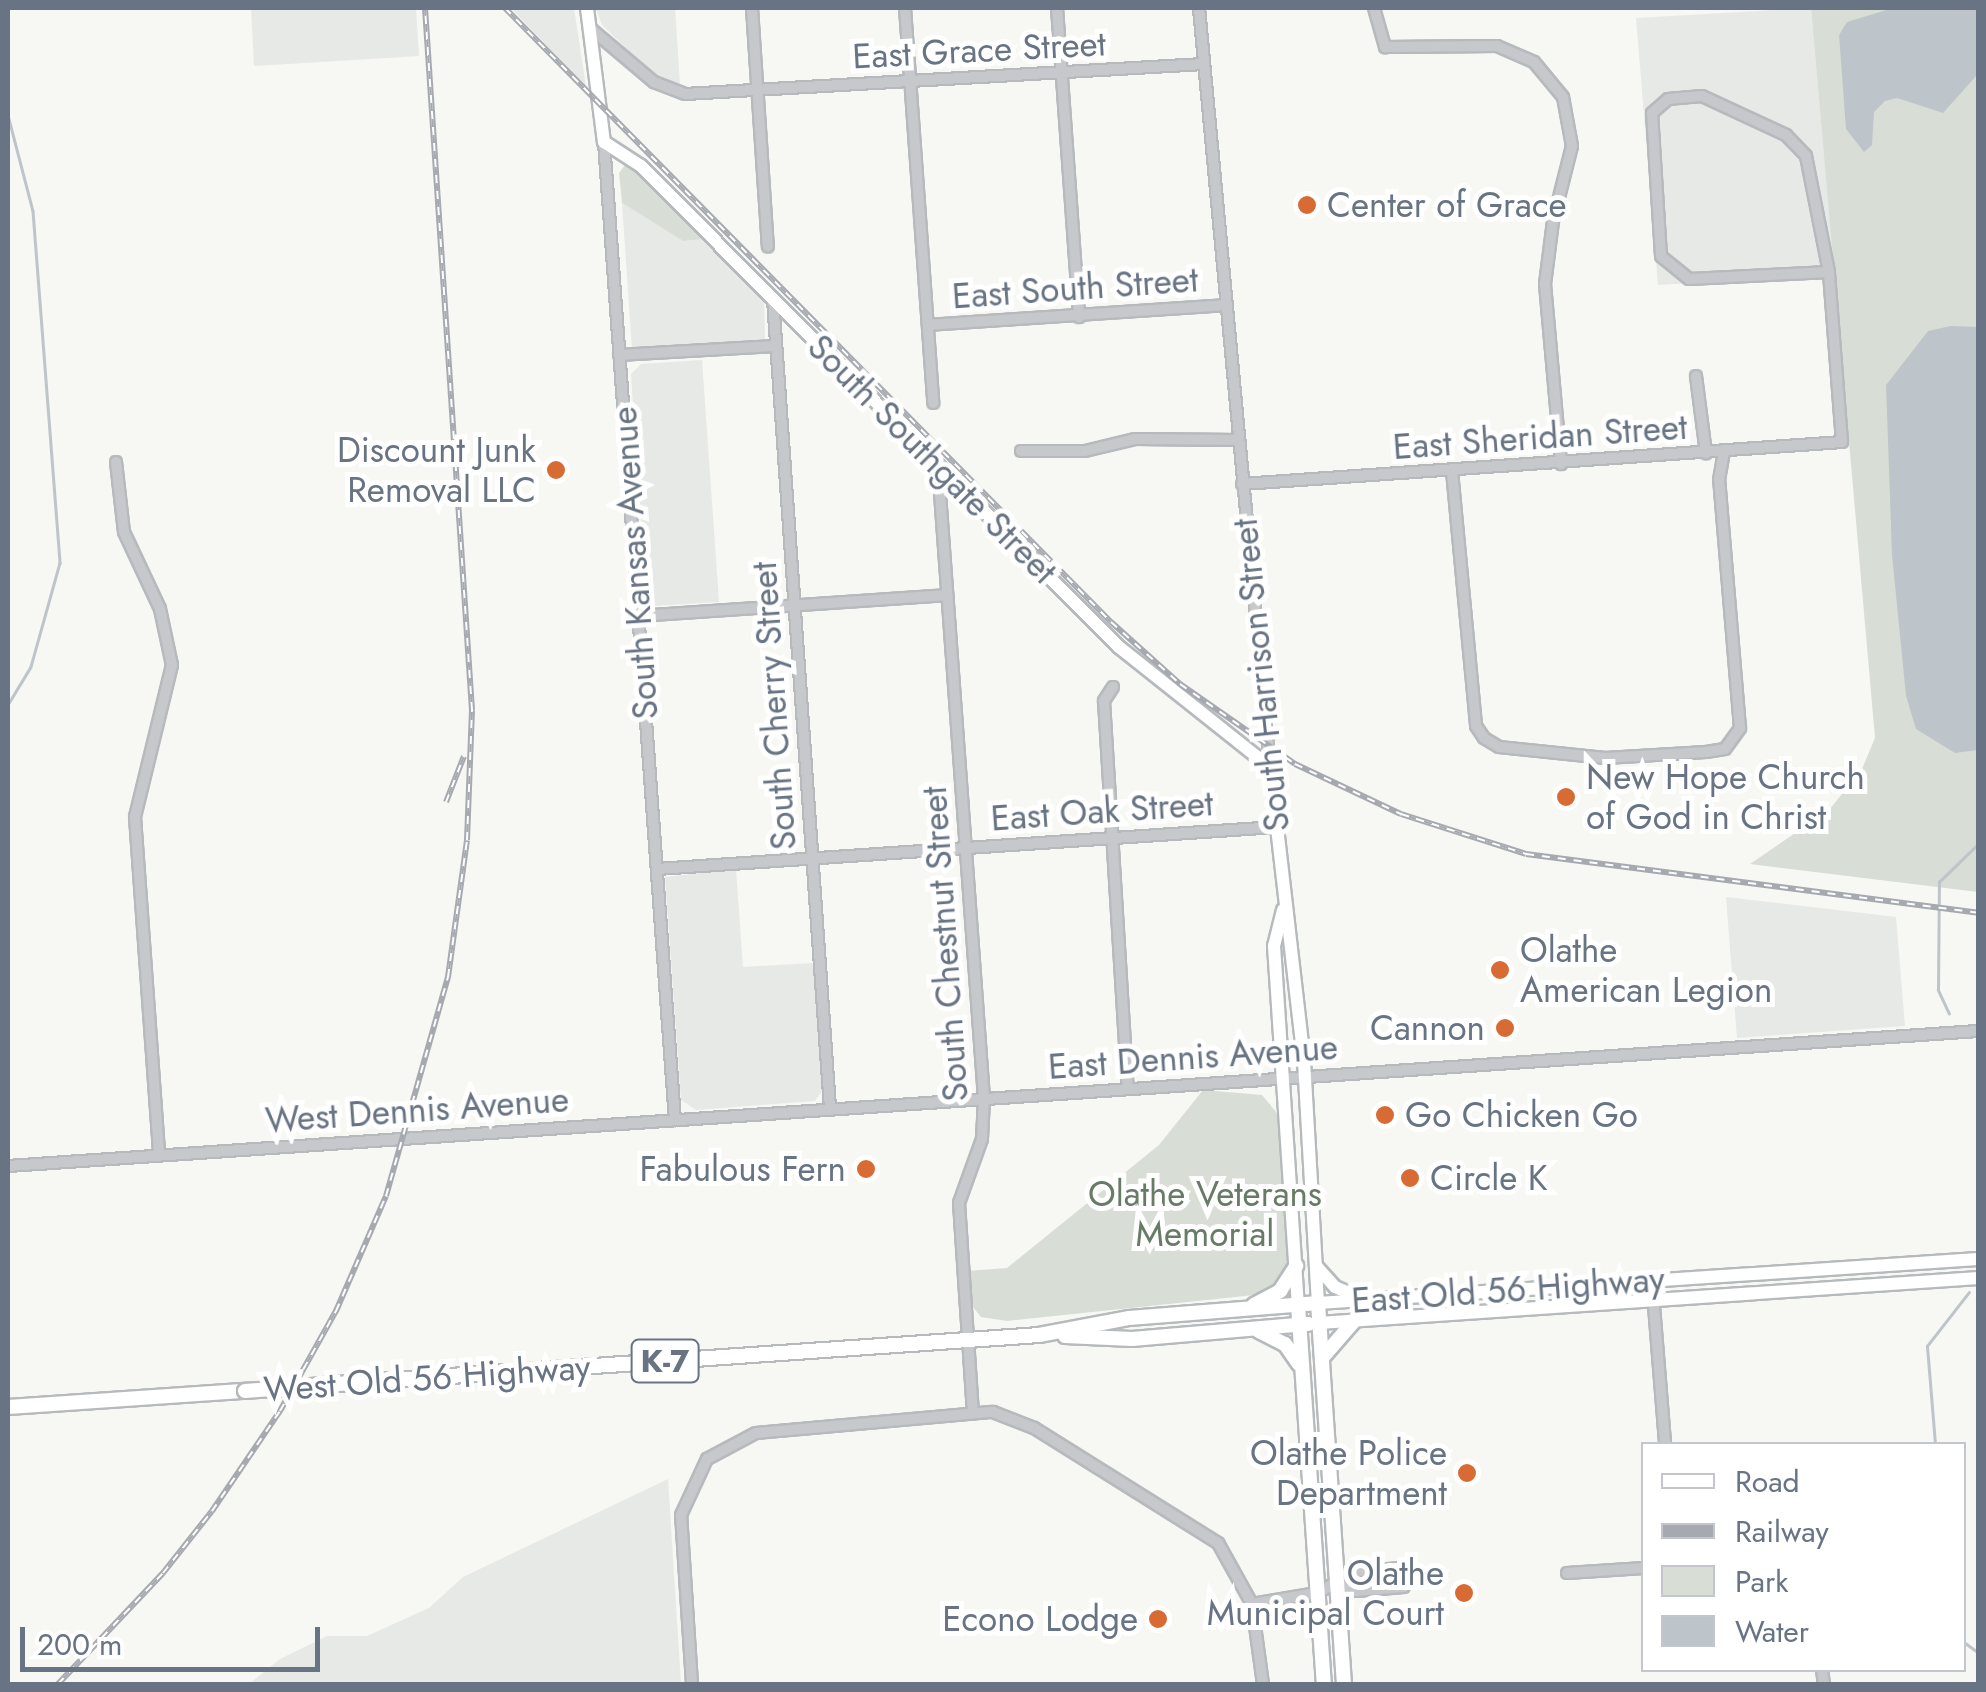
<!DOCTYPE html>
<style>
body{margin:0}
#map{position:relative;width:1986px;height:1692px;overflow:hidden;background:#f7f7f4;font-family:Jost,sans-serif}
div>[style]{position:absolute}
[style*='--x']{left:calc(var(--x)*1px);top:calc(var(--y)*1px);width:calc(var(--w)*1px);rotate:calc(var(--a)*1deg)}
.built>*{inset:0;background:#e7e9e7}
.green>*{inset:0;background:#d8ded5}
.water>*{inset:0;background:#bdc5ca}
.stream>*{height:2.5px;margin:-1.25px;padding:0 1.25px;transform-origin:1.25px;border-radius:1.25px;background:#bdc5ca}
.roads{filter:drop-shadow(2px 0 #b6babd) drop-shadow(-2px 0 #b6babd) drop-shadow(0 2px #b6babd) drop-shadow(0 -2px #b6babd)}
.minor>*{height:10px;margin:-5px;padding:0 5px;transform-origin:5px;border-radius:5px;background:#c6c8cc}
.major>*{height:12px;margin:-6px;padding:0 6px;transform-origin:6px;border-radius:6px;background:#fff}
.highway>*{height:14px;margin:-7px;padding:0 7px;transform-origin:7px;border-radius:7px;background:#fff}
.rail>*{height:6px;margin-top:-3px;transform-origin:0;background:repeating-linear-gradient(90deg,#fff 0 8px,#a6aab0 0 16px);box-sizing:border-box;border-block:2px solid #a6aab0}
.bridges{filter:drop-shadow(2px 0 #b6b9bc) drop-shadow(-2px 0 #b6b9bc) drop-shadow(0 2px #b6b9bc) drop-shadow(0 -2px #b6b9bc)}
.highway-bridge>*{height:14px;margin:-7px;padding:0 7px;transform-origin:7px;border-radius:7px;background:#fff}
.dots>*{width:28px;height:28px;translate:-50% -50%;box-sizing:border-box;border:5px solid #fff;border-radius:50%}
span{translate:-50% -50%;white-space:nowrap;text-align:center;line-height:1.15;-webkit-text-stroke:10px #fff;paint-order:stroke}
.shield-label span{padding:2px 8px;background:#fff;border:2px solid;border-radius:8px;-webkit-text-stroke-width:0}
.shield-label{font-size:32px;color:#687483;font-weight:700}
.street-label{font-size:35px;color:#687483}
.poi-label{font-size:35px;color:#687483}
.left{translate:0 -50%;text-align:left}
.right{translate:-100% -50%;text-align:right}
.park-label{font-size:35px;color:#687b66}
.frame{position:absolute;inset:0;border:10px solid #687483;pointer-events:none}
.legend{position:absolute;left:1641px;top:1442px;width:325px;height:230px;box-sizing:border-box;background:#fff;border:2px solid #c3c7cd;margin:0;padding:12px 18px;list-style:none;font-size:30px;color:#687483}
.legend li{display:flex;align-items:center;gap:20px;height:50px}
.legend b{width:50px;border:2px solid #c3c7cd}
.scale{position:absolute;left:20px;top:1627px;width:300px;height:45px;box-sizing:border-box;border:5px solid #687483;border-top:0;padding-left:12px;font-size:30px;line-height:35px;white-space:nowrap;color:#687483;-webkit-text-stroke:8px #fff;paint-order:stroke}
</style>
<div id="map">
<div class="built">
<div style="clip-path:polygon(251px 8px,416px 8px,419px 56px,254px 66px)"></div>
<div style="clip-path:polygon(510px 8px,574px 8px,586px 87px,511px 8px)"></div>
<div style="clip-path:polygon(596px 8px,675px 8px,680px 85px,652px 73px,602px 25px)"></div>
<div style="clip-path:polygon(1811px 8px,1834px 266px,1814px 275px,1658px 285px,1636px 18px)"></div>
<div style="clip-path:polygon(622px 203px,683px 241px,704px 239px,764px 297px,765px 340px,632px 350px)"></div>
<div style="clip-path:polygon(702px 360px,719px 602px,652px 606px,646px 601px,631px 374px,641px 364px)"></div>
<div style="clip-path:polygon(736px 869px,743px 967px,813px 963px,822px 1091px,815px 1101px,696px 1110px,681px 1100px,665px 877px)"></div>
<div style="clip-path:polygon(1726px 897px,1896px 917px,1905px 1026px,1737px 1038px)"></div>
<div style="clip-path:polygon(668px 1479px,681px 1684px,249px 1684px,280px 1659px,327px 1636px,367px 1636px,429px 1608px,463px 1577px)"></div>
</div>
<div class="green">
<div style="clip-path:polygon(1811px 8px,1978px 8px,1978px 892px,1750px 864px,1829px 810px,1862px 769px,1875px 738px)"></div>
<div style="clip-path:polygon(625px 165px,635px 167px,704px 239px,683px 241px,622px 203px,619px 173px)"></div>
<div style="clip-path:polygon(1203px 1090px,1262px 1095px,1281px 1118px,1293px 1265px,1287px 1279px,1264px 1294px,1007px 1321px,981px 1317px,973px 1307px,967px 1271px,1007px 1268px,1159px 1145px)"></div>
</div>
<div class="water">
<div style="clip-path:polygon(1893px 8px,1978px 8px,1978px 74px,1943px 113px,1897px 98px,1885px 101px,1874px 112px,1872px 145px,1864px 152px,1846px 129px,1839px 35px,1847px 22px)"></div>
<div style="clip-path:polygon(1951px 326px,1978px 327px,1978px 750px,1955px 753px,1916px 729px,1906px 696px,1892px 555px,1886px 385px,1928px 331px)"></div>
</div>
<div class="stream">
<div style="--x:8;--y:115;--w:99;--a:75.4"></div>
<div style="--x:33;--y:211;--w:353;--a:85.6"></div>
<div style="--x:60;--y:563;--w:108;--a:105.6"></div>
<div style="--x:31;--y:667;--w:44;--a:121.2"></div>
<div style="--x:1949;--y:1014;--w:26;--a:-115"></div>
<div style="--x:1938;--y:990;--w:108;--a:-89.5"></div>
<div style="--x:1939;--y:882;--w:54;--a:-44.3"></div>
<div style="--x:1935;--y:1444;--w:98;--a:-94.7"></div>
<div style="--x:1927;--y:1346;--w:68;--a:-52.1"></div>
<div style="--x:1964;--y:1642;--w:17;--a:36"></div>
</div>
<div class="roads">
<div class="minor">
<div style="--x:752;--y:8;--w:239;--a:86.2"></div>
<div style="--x:905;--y:8;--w:396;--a:85.9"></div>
<div style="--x:1057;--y:8;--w:310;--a:85.9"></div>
<div style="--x:1199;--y:8;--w:762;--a:84.66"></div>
<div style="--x:1374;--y:8;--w:41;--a:74.2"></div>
<div style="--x:1385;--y:47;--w:112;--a:-0.5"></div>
<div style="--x:1497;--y:46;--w:40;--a:23.4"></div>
<div style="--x:1534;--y:62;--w:45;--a:50.4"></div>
<div style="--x:1563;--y:97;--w:50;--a:79.6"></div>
<div style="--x:1572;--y:146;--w:77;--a:104.2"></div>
<div style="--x:1553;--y:221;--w:64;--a:97.2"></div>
<div style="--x:1545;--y:284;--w:181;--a:84.9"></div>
<div style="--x:590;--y:28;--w:84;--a:40.2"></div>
<div style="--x:654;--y:82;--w:33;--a:21"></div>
<div style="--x:685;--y:94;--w:520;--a:-3.31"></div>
<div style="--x:604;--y:142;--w:981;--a:85.85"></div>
<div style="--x:773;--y:299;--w:811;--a:85.97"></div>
<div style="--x:928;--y:325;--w:299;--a:-3.8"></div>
<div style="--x:619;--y:355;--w:156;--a:-3.3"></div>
<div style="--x:1696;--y:376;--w:78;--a:82.6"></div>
<div style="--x:1021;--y:451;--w:64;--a:0"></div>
<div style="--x:1085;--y:451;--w:51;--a:-13.5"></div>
<div style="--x:1135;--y:439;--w:103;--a:0.6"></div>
<div style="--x:116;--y:462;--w:70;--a:83.5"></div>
<div style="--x:124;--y:532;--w:85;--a:64.9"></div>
<div style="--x:160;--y:609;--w:57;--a:77.9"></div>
<div style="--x:172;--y:665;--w:156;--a:103.7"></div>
<div style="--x:135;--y:817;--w:339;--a:85.9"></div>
<div style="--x:938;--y:466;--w:635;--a:85.84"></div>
<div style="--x:984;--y:1099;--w:40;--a:92.9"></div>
<div style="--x:982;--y:1139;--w:68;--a:109.8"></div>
<div style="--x:959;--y:1203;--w:211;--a:86.2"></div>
<div style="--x:1452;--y:471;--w:256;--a:84.6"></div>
<div style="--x:1476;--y:726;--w:14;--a:56"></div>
<div style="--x:1484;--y:738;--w:17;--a:31"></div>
<div style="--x:1499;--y:747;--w:107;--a:5.9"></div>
<div style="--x:1605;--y:758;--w:101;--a:-3.4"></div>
<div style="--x:1706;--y:752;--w:19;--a:-9"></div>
<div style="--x:1725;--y:749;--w:26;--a:-54"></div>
<div style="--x:1740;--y:728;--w:249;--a:-94.8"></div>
<div style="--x:1719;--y:480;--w:29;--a:-80"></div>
<div style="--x:1242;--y:484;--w:601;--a:-4"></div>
<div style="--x:1842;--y:442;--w:170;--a:-94.4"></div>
<div style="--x:1829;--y:272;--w:140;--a:177.1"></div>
<div style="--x:1689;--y:279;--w:36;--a:-141"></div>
<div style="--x:1661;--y:256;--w:143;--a:-93.6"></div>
<div style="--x:1652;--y:113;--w:21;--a:-41"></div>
<div style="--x:1668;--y:99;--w:34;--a:-5"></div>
<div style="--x:1702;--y:96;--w:93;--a:24.9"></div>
<div style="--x:1786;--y:135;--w:29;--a:46"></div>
<div style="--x:1806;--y:156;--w:118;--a:78.8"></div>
<div style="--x:639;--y:616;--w:309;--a:-3.9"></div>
<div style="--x:1113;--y:687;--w:17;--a:123"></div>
<div style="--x:1104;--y:701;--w:388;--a:86.5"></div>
<div style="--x:657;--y:869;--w:620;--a:-3.88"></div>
<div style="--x:8;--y:1166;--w:1975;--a:-3.92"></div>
<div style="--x:1652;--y:1281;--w:164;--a:85.4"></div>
<div style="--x:1567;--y:1573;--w:77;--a:-3.7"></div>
<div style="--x:1337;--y:1582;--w:21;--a:25"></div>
<div style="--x:1356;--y:1591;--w:48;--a:-4.8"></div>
<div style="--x:1252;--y:1604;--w:66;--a:-9.6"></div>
<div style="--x:1317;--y:1593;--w:46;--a:-28.8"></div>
<div style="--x:1357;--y:1571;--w:46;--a:-3.7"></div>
<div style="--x:1822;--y:1670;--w:14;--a:82"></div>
<div style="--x:692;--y:1684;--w:169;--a:-93.7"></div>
<div style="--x:681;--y:1515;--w:62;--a:-65.1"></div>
<div style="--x:707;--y:1459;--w:55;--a:-28"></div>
<div style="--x:756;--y:1433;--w:238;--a:-5.1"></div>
<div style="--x:993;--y:1412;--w:44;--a:21.3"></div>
<div style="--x:1034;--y:1428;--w:217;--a:32"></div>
<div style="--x:1218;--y:1543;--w:70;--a:60.9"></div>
<div style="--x:1252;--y:1604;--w:81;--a:82.2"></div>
</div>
<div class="major">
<div style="--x:587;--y:8;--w:135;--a:82.8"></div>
<div style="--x:604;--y:142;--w:44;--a:33"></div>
<div style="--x:641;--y:166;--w:678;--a:45.18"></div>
<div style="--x:1119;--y:647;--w:193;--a:38.5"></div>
<div style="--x:1270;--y:767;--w:296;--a:83.4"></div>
<div style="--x:1304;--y:1061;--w:242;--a:86.7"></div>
<div style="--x:1318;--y:1303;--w:661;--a:-3.81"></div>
<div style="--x:1283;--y:910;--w:37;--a:104"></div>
<div style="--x:1274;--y:946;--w:360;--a:86.2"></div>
<div style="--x:1317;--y:1267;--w:27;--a:48"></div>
<div style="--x:1335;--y:1287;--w:28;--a:23"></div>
<div style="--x:1319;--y:1323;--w:661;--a:-3.91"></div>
</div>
<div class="highway">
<div style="--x:1254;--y:1305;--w:30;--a:-28"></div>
<div style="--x:1280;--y:1291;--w:30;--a:-57"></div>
<div style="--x:1298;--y:1305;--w:380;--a:86.1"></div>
<div style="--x:1259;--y:1331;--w:29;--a:27"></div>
<div style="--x:1285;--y:1344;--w:24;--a:55"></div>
<div style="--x:1065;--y:1336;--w:67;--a:2.6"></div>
<div style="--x:1132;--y:1339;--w:177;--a:-4.9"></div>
<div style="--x:1322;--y:1358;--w:49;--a:-49.1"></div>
<div style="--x:364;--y:1382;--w:677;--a:-3.98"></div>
<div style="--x:1039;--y:1335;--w:92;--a:-10.7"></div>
<div style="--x:1129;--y:1318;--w:190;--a:-4.5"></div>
<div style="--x:1318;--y:1303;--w:382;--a:86.1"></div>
<div style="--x:8;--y:1407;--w:238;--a:-3.9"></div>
</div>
</div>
<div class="rail">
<div style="--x:505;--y:8;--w:863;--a:45.38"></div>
<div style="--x:1111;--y:622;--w:93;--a:41.9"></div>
<div style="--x:1180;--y:684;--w:140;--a:34.8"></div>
<div style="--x:1295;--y:764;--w:117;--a:25.3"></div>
<div style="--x:1401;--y:814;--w:131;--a:17.7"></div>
<div style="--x:1526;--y:854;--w:456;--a:7.4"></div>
<div style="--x:446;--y:802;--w:49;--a:-68.6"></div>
<div style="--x:58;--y:1684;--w:153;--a:-46.6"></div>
<div style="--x:163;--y:1573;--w:79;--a:-51.7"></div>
<div style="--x:212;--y:1511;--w:121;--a:-55.8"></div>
<div style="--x:280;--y:1411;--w:115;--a:-60.8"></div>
<div style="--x:336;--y:1311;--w:125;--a:-66.5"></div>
<div style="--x:386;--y:1196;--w:228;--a:-74.2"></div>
<div style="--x:448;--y:977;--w:138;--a:-82.1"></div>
<div style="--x:467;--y:840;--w:130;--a:-87.8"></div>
<div style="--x:472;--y:710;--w:704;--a:-93.83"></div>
</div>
<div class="bridges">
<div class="highway-bridge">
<div style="--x:245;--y:1391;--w:119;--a:-4.3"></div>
</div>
</div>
<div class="dots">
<div style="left:1307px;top:205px;background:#d86b33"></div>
<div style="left:556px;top:470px;background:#d86b33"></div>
<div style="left:1566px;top:797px;background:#d86b33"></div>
<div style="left:1500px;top:970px;background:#d86b33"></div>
<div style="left:1505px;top:1028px;background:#d86b33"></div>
<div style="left:1385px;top:1115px;background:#d86b33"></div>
<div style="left:866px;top:1169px;background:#d86b33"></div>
<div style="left:1410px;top:1178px;background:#d86b33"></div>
<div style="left:1467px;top:1473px;background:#d86b33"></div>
<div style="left:1464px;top:1593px;background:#d86b33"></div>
<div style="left:1158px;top:1619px;background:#d86b33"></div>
</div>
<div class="shield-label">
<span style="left:665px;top:1361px">K-7</span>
</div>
<div class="street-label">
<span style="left:979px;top:50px;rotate:-3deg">East Grace Street</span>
<span style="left:1075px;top:288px;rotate:-4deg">East South Street</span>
<span style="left:1540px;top:437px;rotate:-4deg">East Sheridan Street</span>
<span style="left:932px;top:459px;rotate:45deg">South Southgate Street</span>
<span style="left:635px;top:563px;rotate:-94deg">South Kansas Avenue</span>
<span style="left:1261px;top:675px;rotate:-96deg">South Harrison Street</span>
<span style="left:774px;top:706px;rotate:-94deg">South Cherry Street</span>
<span style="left:1102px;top:811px;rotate:-4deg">East Oak Street</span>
<span style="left:945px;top:944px;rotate:-94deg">South Chestnut Street</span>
<span style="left:1193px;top:1057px;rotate:-4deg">East Dennis Avenue</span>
<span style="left:417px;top:1110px;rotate:-4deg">West Dennis Avenue</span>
<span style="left:1508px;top:1290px;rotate:-4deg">East Old 56 Highway</span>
<span style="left:427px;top:1378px;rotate:-4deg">West Old 56 Highway</span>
</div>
<div class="poi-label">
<span class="left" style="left:1327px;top:205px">Center of Grace</span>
<span class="right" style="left:536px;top:470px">Discount Junk<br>Removal LLC</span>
<span class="left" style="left:1586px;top:797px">New Hope Church<br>of God in Christ</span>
<span class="left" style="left:1520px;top:970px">Olathe<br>American Legion</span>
<span class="right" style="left:1485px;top:1028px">Cannon</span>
<span class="left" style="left:1405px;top:1115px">Go Chicken Go</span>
<span class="right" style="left:846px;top:1169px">Fabulous Fern</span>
<span class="left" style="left:1430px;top:1178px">Circle K</span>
<span class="right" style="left:1447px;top:1473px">Olathe Police<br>Department</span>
<span class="right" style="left:1444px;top:1593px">Olathe<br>Municipal Court</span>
<span class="right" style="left:1138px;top:1619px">Econo Lodge</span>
</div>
<div class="park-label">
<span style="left:1205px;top:1214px">Olathe Veterans<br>Memorial</span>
</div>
<div class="frame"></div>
<ul class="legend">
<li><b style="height:12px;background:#fff"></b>Road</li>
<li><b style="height:12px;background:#a6aab0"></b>Railway</li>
<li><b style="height:28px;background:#d8ded5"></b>Park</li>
<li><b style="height:28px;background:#bdc5ca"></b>Water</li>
</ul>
<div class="scale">200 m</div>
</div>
